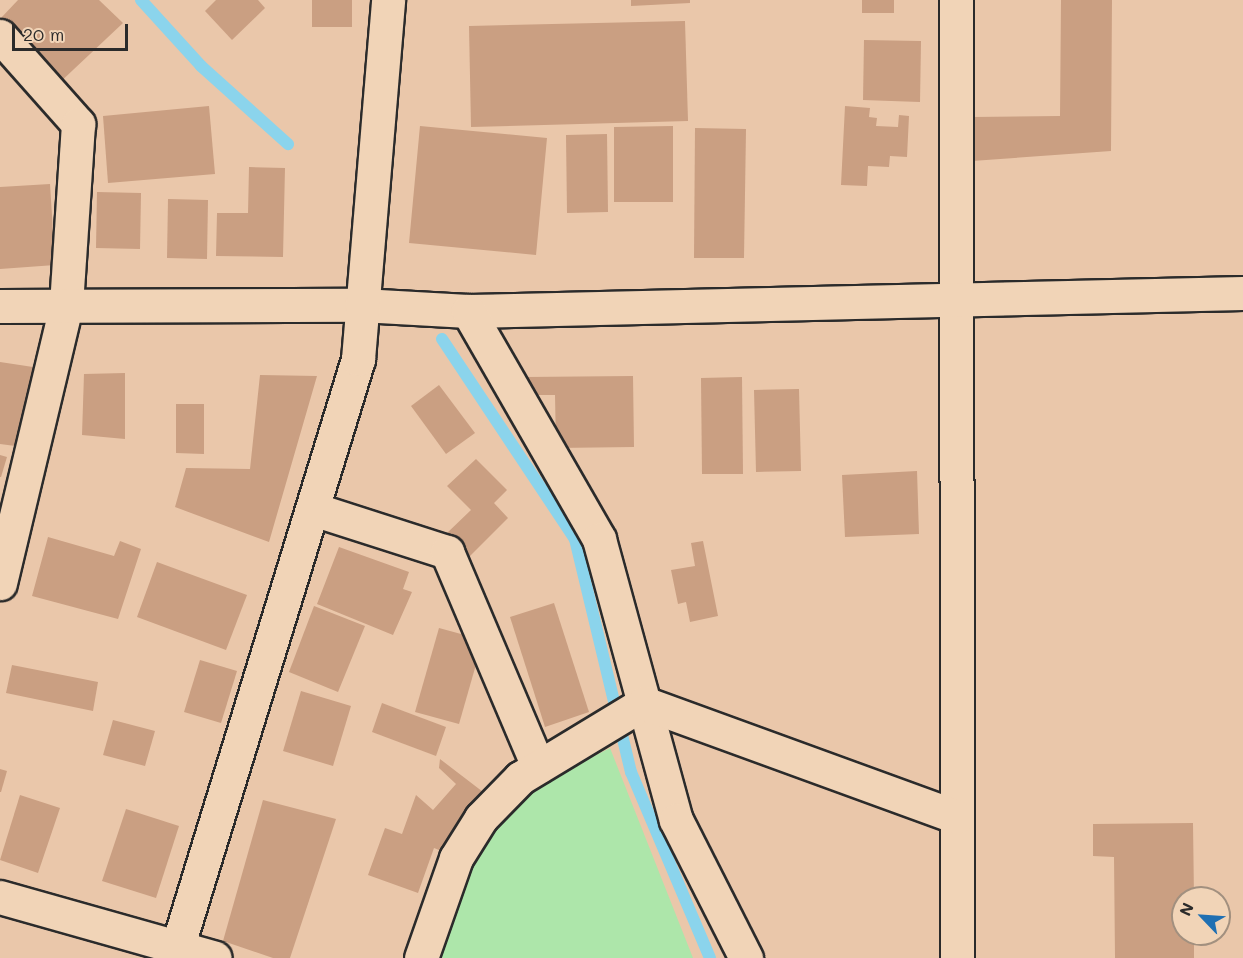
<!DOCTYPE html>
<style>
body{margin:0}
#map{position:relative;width:1243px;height:958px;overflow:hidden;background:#eac7aa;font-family:Mali,sans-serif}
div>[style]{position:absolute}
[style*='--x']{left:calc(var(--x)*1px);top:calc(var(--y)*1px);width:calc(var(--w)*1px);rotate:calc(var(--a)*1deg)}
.green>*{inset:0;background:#ade6aa}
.stream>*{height:12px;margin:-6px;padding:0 6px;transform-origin:6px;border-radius:6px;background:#8bd4ec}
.building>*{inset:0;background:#ca9f82}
.roads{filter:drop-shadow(2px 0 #2b2b2b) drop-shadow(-2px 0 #2b2b2b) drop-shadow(0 2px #2b2b2b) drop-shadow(0 -2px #2b2b2b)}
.minor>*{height:33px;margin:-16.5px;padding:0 16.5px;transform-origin:16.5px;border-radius:16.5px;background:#f1d4b7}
span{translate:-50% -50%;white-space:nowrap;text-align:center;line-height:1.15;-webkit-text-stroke:5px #f1d4b7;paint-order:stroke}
.north{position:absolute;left:1171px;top:886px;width:60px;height:60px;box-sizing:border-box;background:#f1d4b7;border:2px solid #a2907f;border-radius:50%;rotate:295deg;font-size:16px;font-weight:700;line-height:24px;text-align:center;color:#2b2b2b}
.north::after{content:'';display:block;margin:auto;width:21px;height:27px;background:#1f6fb2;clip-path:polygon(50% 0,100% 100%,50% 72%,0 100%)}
.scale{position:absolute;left:12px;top:24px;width:116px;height:27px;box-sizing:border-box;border:3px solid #2b2b2b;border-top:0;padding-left:8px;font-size:18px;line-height:21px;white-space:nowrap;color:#2b2b2b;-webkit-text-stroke:4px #f1d4b7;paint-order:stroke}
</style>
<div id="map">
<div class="green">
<div style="clip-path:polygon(610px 748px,693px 958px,437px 958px,463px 877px,489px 832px,550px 778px)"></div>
</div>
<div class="stream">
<div style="--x:141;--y:0;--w:89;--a:47.7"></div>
<div style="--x:201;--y:66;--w:117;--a:41.9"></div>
<div style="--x:442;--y:339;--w:240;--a:56.4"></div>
<div style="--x:575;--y:539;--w:240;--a:76.5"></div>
<div style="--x:631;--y:772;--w:202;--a:67"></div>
</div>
<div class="building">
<div style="clip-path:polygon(18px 0,99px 0,123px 23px,56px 86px,0 29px,0 19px)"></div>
<div style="clip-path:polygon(216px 0,258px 0,265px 8px,232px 40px,205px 11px)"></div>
<div style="clip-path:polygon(312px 0,352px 0,352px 27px,312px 27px)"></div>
<div style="clip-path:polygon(631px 0,690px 0,690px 3px,631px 6px)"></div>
<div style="clip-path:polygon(862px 0,894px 0,894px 13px,862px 13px)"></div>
<div style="clip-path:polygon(1061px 0,1112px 0,1111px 151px,972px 161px,973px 117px,1060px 116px)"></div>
<div style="clip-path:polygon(685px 21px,688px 121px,471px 127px,469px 26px)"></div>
<div style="clip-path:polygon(864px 40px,921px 41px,920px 102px,863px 100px)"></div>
<div style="clip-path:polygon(209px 106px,215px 174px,108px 183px,103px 116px)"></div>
<div style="clip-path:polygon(845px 106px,870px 108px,869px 117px,877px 118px,876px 126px,898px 127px,899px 115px,909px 116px,907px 157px,890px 156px,889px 167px,868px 166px,867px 186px,841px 185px)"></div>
<div style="clip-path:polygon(420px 126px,547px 138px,536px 255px,409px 243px)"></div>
<div style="clip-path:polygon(673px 126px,673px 202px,614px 202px,614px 127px)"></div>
<div style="clip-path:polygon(695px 128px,746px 129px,744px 258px,694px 258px)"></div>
<div style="clip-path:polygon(607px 134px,608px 212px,567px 213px,566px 135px)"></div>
<div style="clip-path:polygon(249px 167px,285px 168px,283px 257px,216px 256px,217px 213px,248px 213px)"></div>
<div style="clip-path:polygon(50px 184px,55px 265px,0 269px,0 187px)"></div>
<div style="clip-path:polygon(97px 192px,141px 193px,140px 249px,96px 248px)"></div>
<div style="clip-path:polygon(168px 199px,208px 200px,207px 259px,167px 258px)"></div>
<div style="clip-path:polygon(0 362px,33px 367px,23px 447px,0 444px)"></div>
<div style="clip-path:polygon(125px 373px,125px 439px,82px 435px,84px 374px)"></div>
<div style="clip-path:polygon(260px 375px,317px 376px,269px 542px,175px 507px,186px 468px,250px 469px)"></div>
<div style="clip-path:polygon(633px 376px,634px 447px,556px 448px,555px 395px,526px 395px,526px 377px)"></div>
<div style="clip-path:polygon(742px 377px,743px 474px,702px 474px,701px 378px)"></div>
<div style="clip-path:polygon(439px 385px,475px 433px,446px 454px,411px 406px)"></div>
<div style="clip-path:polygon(799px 389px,801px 471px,756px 472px,754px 390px)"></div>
<div style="clip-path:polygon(176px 404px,204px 404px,204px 454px,176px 453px)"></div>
<div style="clip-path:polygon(0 455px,7px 457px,1px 477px,0 477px)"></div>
<div style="clip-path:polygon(476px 459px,507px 490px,494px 503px,508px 518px,469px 557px,446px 534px,471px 510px,447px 486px)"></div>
<div style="clip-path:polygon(917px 471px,919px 534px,845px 537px,842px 475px)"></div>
<div style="clip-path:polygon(48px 537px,114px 556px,120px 541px,141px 549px,118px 619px,32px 596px)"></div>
<div style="clip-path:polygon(703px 541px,718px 616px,690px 622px,686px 602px,678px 604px,671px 570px,695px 566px,691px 543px)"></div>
<div style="clip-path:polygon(339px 547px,409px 572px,403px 589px,412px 592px,393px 635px,317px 604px)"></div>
<div style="clip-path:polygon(157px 562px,247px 595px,226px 650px,137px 617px)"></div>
<div style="clip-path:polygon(554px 603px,589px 712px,545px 727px,510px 617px)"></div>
<div style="clip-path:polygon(314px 606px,365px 626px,338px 692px,289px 672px)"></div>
<div style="clip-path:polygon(439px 628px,483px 640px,459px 724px,415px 712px)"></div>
<div style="clip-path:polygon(200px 660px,237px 671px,221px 723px,184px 712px)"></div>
<div style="clip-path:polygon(12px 665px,98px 682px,93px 711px,6px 693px)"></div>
<div style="clip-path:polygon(301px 691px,351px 706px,333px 766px,283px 751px)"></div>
<div style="clip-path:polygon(382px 703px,446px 727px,436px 756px,372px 732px)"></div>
<div style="clip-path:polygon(113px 720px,155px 731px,145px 766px,103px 755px)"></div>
<div style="clip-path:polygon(440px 759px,487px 795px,444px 852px,434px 848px,418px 893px,368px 875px,385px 828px,402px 834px,416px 795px,433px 810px,456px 784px,439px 768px)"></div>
<div style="clip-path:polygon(0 769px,7px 771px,1px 792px,0 792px)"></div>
<div style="clip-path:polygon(20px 795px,60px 808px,38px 873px,0 860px)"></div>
<div style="clip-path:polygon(263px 800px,336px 819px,290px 958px,273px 958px,223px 941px)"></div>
<div style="clip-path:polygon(126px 809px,179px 826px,156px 898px,102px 881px)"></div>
<div style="clip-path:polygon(1193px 823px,1194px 898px,1183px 898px,1183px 934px,1194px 934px,1194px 958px,1115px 958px,1114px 857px,1093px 856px,1093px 824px)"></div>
</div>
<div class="roads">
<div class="minor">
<div style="--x:956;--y:0;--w:958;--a:89.94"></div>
<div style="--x:0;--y:36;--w:118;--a:48.4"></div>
<div style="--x:78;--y:124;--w:182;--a:93.8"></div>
<div style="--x:66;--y:306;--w:285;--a:103.4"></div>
<div style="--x:0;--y:306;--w:361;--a:-0.2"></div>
<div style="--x:361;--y:305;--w:107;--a:3.2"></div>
<div style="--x:468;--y:311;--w:775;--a:-1.33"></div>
<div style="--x:468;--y:311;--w:263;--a:60.1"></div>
<div style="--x:599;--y:539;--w:291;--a:74.7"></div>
<div style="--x:676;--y:820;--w:155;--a:63.1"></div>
<div style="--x:313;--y:509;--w:141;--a:17.8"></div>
<div style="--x:447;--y:552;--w:233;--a:67"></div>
<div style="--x:0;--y:897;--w:223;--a:15.8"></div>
<div style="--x:174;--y:958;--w:627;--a:-72.92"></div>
<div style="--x:358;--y:359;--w:360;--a:-85.2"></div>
<div style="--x:421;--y:958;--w:106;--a:-70.7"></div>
<div style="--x:456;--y:858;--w:47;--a:-58"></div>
<div style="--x:481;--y:818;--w:56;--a:-45.7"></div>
<div style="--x:520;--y:778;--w:145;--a:-31.2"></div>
<div style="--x:644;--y:703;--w:333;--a:20"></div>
</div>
</div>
<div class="north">N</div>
<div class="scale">20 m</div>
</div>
